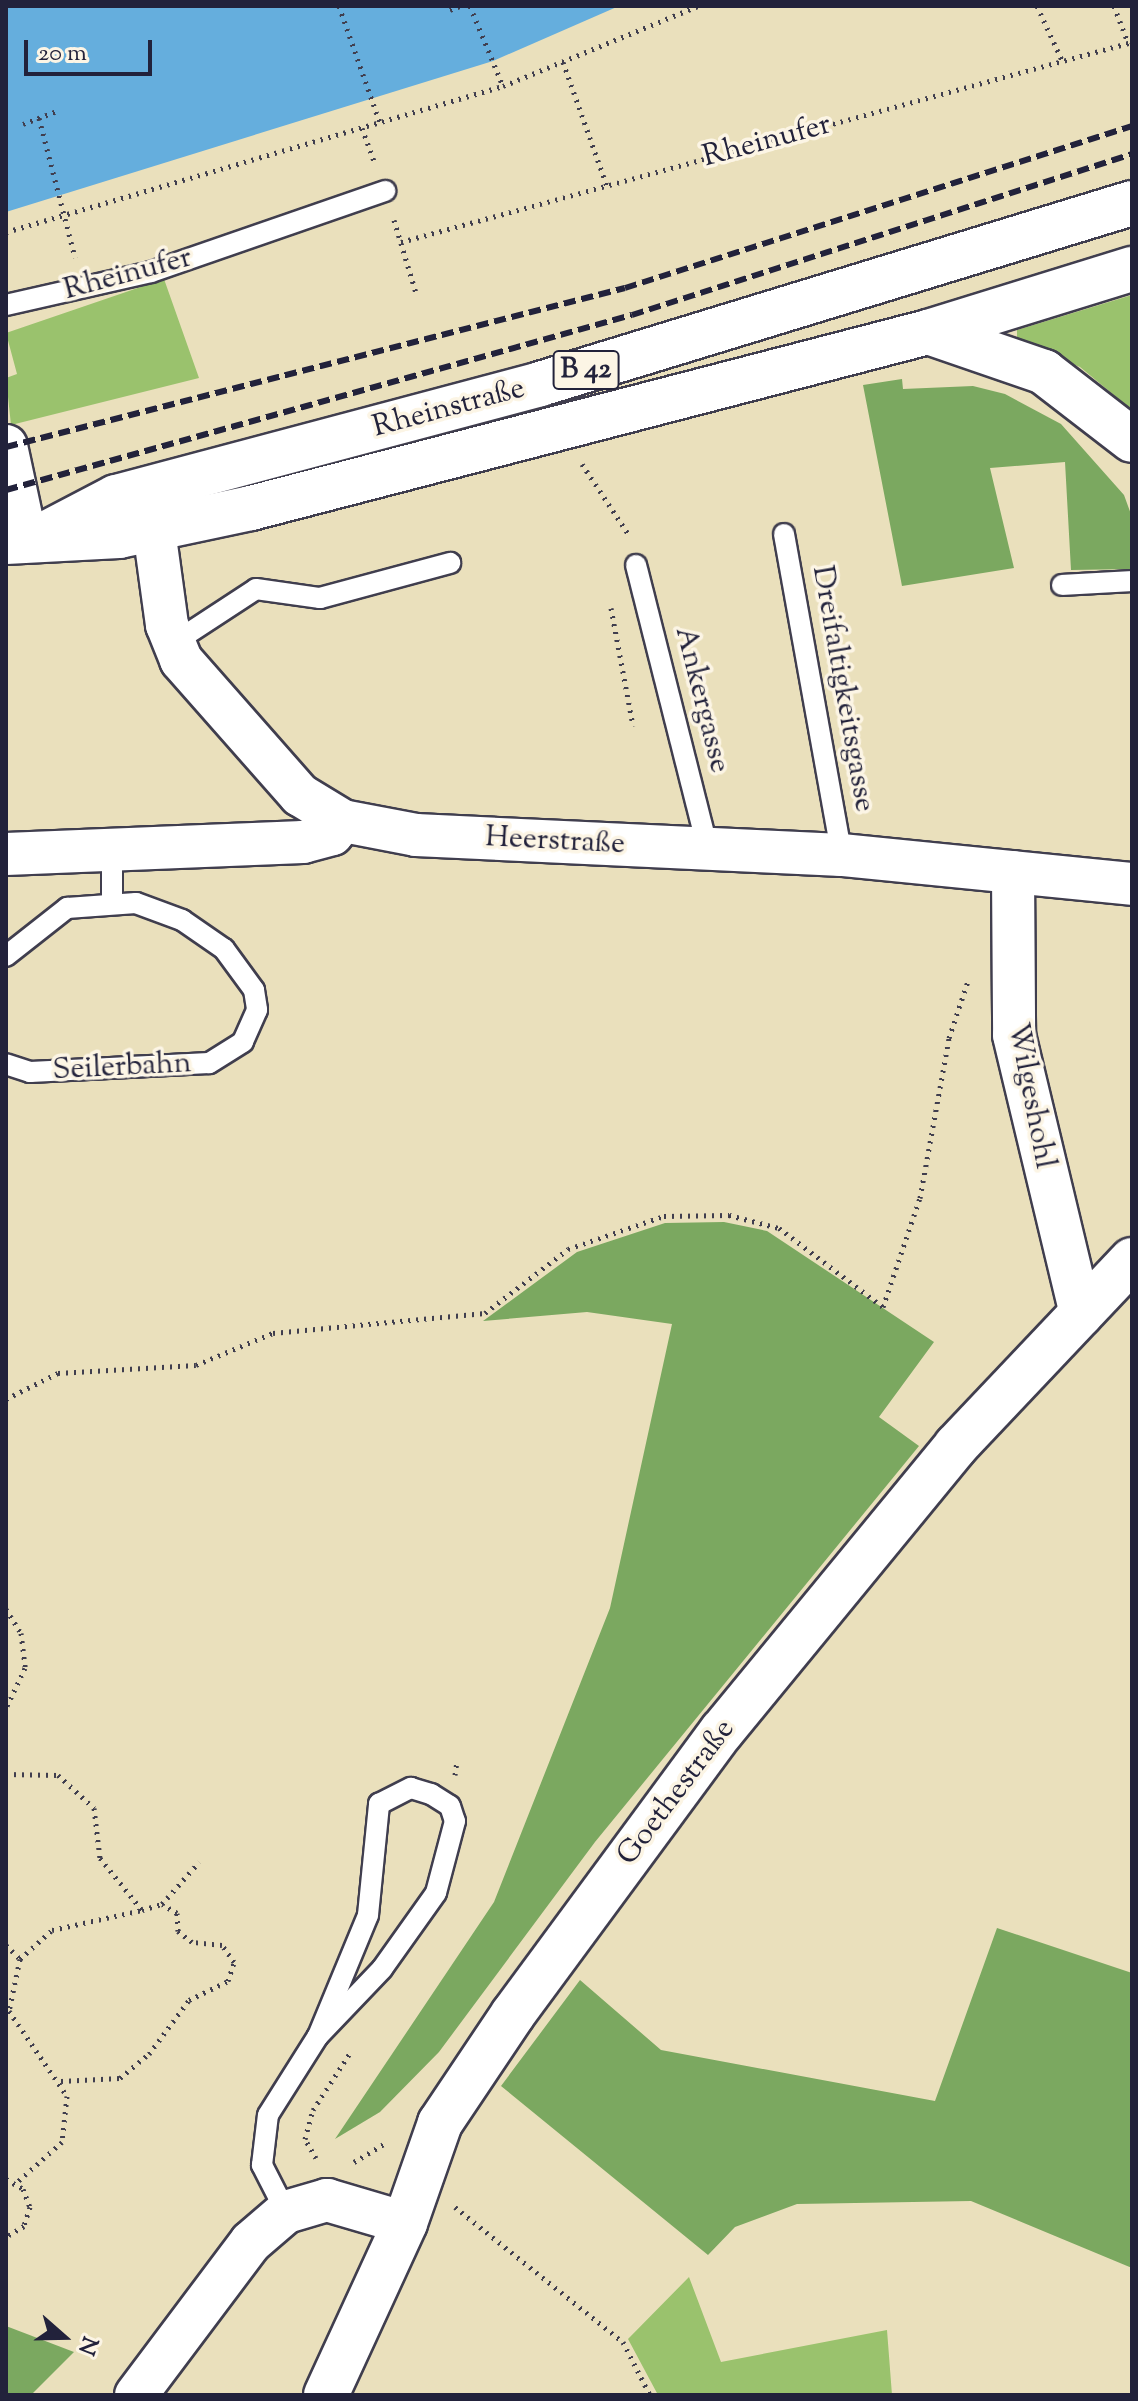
<!DOCTYPE html>
<meta charset="utf-8">
<style>
body{margin:0}
#map{position:relative;width:1138px;height:2401px;overflow:hidden;background:#eae0bc;font-family:"Sorts Mill Goudy",serif}
div>[style]{position:absolute}
[style*='--x']{left:calc(var(--x)*1px);top:calc(var(--y)*1px);width:calc(var(--w)*1px);rotate:calc(var(--a)*1deg)}
.green>*{inset:0;background:#9ac26d}
.forest>*{inset:0;background:#7ba860}
.water>*{inset:0;background:#65aedd}
.path>*{height:5px;margin-top:-2.5px;transform-origin:0;background:repeating-linear-gradient(90deg,#403e4e 0 2px,transparent 0 8px)}
.roads{filter:drop-shadow(2px 0 #403e4e) drop-shadow(-2px 0 #403e4e) drop-shadow(0 2px #403e4e) drop-shadow(0 -2px #403e4e)}
.service>*{height:20px;margin:-10px;padding:0 10px;transform-origin:10px;border-radius:10px;background:#fff}
.minor>*{height:42px;margin:-21px;padding:0 21px;transform-origin:21px;border-radius:21px;background:#fff}
.tertiary>*{height:44px;margin:-22px;padding:0 22px;transform-origin:22px;border-radius:22px;background:#fff}
.secondary>*{height:44px;margin:-22px;padding:0 22px;transform-origin:22px;border-radius:22px;background:#fff}
.primary>*{height:44px;margin:-22px;padding:0 22px;transform-origin:22px;border-radius:22px;background:#fff}
.rail>*{height:6px;margin-top:-3px;transform-origin:0;background:repeating-linear-gradient(90deg,#22223b 0 12px,transparent 0 18px)}
span{translate:-50% -50%;white-space:nowrap;text-align:center;line-height:1.15;-webkit-text-stroke:7px #fcf5e5;paint-order:stroke}
.shield-label span{padding:2px 6px;background:#fcf5e5;border:2px solid;border-radius:6px;-webkit-text-stroke-width:0}
.shield-label{font-size:28px;color:#22223b;font-weight:700}
.street-label{font-size:30px;color:#22223b}
.frame{position:absolute;inset:0;border:8px solid #22223b;pointer-events:none}
.north{position:absolute;left:24px;top:2297px;width:80px;height:80px;-webkit-text-stroke:6px #fcf5e5;paint-order:stroke;rotate:110deg;font-size:22px;font-weight:700;line-height:32px;text-align:center;color:#22223b}
.north::after{content:'';display:block;margin:auto;width:28px;height:36px;background:#22223b;clip-path:polygon(50% 0,100% 100%,50% 72%,0 100%)}
.scale{position:absolute;left:24px;top:40px;width:128px;height:36px;box-sizing:border-box;border:4px solid #22223b;border-top:0;padding-left:10px;font-size:24px;line-height:28px;white-space:nowrap;color:#22223b;-webkit-text-stroke:6px #fcf5e5;paint-order:stroke}
</style>
<div id="map">
<div class="green">
<div style="clip-path:polygon(164px 279px,199px 378px,11px 425px,6px 378px,17px 374px,6px 333px)"></div>
<div style="clip-path:polygon(1132px 295px,1132px 410px,1080px 367px,1017px 342px,1017px 330px)"></div>
<div style="clip-path:polygon(689px 2277px,721px 2362px,887px 2330px,892px 2395px,658px 2395px,628px 2339px)"></div>
</div>
<div class="forest">
<div style="clip-path:polygon(902px 379px,903px 389px,973px 386px,1005px 394px,1061px 424px,1124px 495px,1132px 517px,1132px 569px,1071px 570px,1065px 462px,990px 468px,1014px 568px,902px 586px,863px 385px)"></div>
<div style="clip-path:polygon(724px 1222px,767px 1231px,934px 1342px,879px 1417px,919px 1446px,595px 1842px,439px 2052px,380px 2112px,335px 2139px,494px 1902px,610px 1608px,672px 1324px,587px 1312px,483px 1321px,577px 1252px,665px 1223px)"></div>
<div style="clip-path:polygon(997px 1928px,1132px 1973px,1132px 2268px,971px 2201px,797px 2204px,735px 2227px,708px 2255px,501px 2086px,580px 1980px,661px 2050px,935px 2101px)"></div>
<div style="clip-path:polygon(6px 2326px,74px 2352px,31px 2395px,6px 2395px)"></div>
</div>
<div class="water">
<div style="clip-path:polygon(6px 6px,619px 6px,493px 61px,6px 212px)"></div>
</div>
<div class="path">
<div style="--x:339;--y:6;--w:124;--a:70.7"></div>
<div style="--x:470;--y:6;--w:87;--a:67.6"></div>
<div style="--x:1037;--y:6;--w:60;--a:65.2"></div>
<div style="--x:1114;--y:6;--w:40;--a:69"></div>
<div style="--x:450;--y:10;--w:11;--a:-22"></div>
<div style="--x:563;--y:62;--w:132;--a:70.5"></div>
<div style="--x:39;--y:118;--w:144;--a:75.5"></div>
<div style="--x:23;--y:124;--w:36;--a:-21"></div>
<div style="--x:362;--y:128;--w:35;--a:70"></div>
<div style="--x:394;--y:220;--w:76;--a:73.2"></div>
<div style="--x:6;--y:232;--w:518;--a:-16.37"></div>
<div style="--x:503;--y:86;--w:211;--a:-22.3"></div>
<div style="--x:401;--y:242;--w:758;--a:-15.3"></div>
<div style="--x:582;--y:464;--w:85;--a:56.5"></div>
<div style="--x:611;--y:608;--w:120;--a:79.4"></div>
<div style="--x:6;--y:1399;--w:58;--a:-26.6"></div>
<div style="--x:58;--y:1373;--w:138;--a:-3.3"></div>
<div style="--x:196;--y:1365;--w:83;--a:-22.6"></div>
<div style="--x:273;--y:1333;--w:213;--a:-5.4"></div>
<div style="--x:485;--y:1313;--w:105;--a:-37.6"></div>
<div style="--x:568;--y:1249;--w:102;--a:-19"></div>
<div style="--x:664;--y:1216;--w:65;--a:-0.9"></div>
<div style="--x:729;--y:1215;--w:52;--a:14.6"></div>
<div style="--x:779;--y:1228;--w:131;--a:37.2"></div>
<div style="--x:883;--y:1307;--w:115;--a:-71.3"></div>
<div style="--x:920;--y:1198;--w:163;--a:-79.7"></div>
<div style="--x:949;--y:1038;--w:63;--a:-71.6"></div>
<div style="--x:6;--y:1609;--w:28;--a:58"></div>
<div style="--x:21;--y:1633;--w:35;--a:83"></div>
<div style="--x:25;--y:1668;--w:44;--a:115.4"></div>
<div style="--x:6;--y:1774;--w:52;--a:1.1"></div>
<div style="--x:58;--y:1775;--w:49;--a:42.5"></div>
<div style="--x:94;--y:1808;--w:50;--a:83.2"></div>
<div style="--x:100;--y:1858;--w:67;--a:51.1"></div>
<div style="--x:142;--y:1910;--w:21;--a:-17"></div>
<div style="--x:162;--y:1904;--w:56;--a:-48.6"></div>
<div style="--x:455;--y:1775;--w:15;--a:-82"></div>
<div style="--x:6;--y:1945;--w:20;--a:45"></div>
<div style="--x:20;--y:1959;--w:53;--a:101.9"></div>
<div style="--x:9;--y:2011;--w:103;--a:55.7"></div>
<div style="--x:67;--y:2096;--w:46;--a:96.2"></div>
<div style="--x:62;--y:2142;--w:62;--a:138.3"></div>
<div style="--x:20;--y:1959;--w:43;--a:-42.2"></div>
<div style="--x:52;--y:1930;--w:92;--a:-12.5"></div>
<div style="--x:61;--y:2081;--w:59;--a:-2.9"></div>
<div style="--x:120;--y:2078;--w:38;--a:-40"></div>
<div style="--x:149;--y:2054;--w:67;--a:-53.5"></div>
<div style="--x:189;--y:2000;--w:43;--a:-26"></div>
<div style="--x:228;--y:1981;--w:20;--a:-72"></div>
<div style="--x:234;--y:1962;--w:21;--a:-125"></div>
<div style="--x:222;--y:1945;--w:30;--a:-174"></div>
<div style="--x:192;--y:1942;--w:18;--a:-142"></div>
<div style="--x:178;--y:1931;--w:18;--a:-93"></div>
<div style="--x:177;--y:1913;--w:17;--a:-149"></div>
<div style="--x:316;--y:2158;--w:22;--a:-120"></div>
<div style="--x:305;--y:2139;--w:30;--a:-75"></div>
<div style="--x:313;--y:2110;--w:68;--a:-57"></div>
<div style="--x:354;--y:2162;--w:37;--a:-31"></div>
<div style="--x:6;--y:2179;--w:20;--a:30"></div>
<div style="--x:23;--y:2189;--w:19;--a:69"></div>
<div style="--x:30;--y:2207;--w:20;--a:108"></div>
<div style="--x:24;--y:2226;--w:21;--a:149"></div>
<div style="--x:455;--y:2207;--w:216;--a:38.8"></div>
<div style="--x:623;--y:2342;--w:59;--a:63"></div>
</div>
<div class="roads">
<div class="service">
<div style="--x:6;--y:305;--w:149;--a:-12.8"></div>
<div style="--x:151;--y:272;--w:248;--a:-19.1"></div>
<div style="--x:784;--y:534;--w:326;--a:79.8"></div>
<div style="--x:636;--y:565;--w:293;--a:75.8"></div>
<div style="--x:1062;--y:585;--w:70;--a:-3.3"></div>
<div style="--x:172;--y:644;--w:100;--a:-33.2"></div>
<div style="--x:256;--y:589;--w:65;--a:8"></div>
<div style="--x:320;--y:598;--w:135;--a:-15.1"></div>
<div style="--x:112;--y:849;--w:52;--a:90"></div>
<div style="--x:6;--y:956;--w:78;--a:-38.2"></div>
<div style="--x:67;--y:908;--w:69;--a:-4.1"></div>
<div style="--x:136;--y:903;--w:49;--a:20.3"></div>
<div style="--x:182;--y:920;--w:51;--a:34.6"></div>
<div style="--x:224;--y:949;--w:51;--a:53.8"></div>
<div style="--x:254;--y:990;--w:20;--a:81"></div>
<div style="--x:257;--y:1010;--w:35;--a:114"></div>
<div style="--x:243;--y:1042;--w:40;--a:148"></div>
<div style="--x:209;--y:1063;--w:179;--a:177.1"></div>
<div style="--x:30;--y:1072;--w:25;--a:-162"></div>
<div style="--x:286;--y:2212;--w:53;--a:-117.1"></div>
<div style="--x:262;--y:2165;--w:50;--a:-83.2"></div>
<div style="--x:268;--y:2115;--w:93;--a:-57.7"></div>
<div style="--x:318;--y:2036;--w:131;--a:-67.5"></div>
<div style="--x:368;--y:1915;--w:112;--a:-84.3"></div>
<div style="--x:379;--y:1804;--w:36;--a:-27"></div>
<div style="--x:411;--y:1788;--w:21;--a:17"></div>
<div style="--x:431;--y:1794;--w:22;--a:32"></div>
<div style="--x:450;--y:1806;--w:16;--a:72"></div>
<div style="--x:455;--y:1821;--w:74;--a:104.8"></div>
<div style="--x:436;--y:1893;--w:93;--a:125.4"></div>
<div style="--x:382;--y:1969;--w:93;--a:133.7"></div>
</div>
<div class="minor">
<div style="--x:6;--y:446;--w:95;--a:77.9"></div>
<div style="--x:154;--y:530;--w:96;--a:82.2"></div>
<div style="--x:167;--y:625;--w:38;--a:68"></div>
<div style="--x:181;--y:660;--w:180;--a:48.6"></div>
<div style="--x:300;--y:795;--w:50;--a:31.2"></div>
<div style="--x:343;--y:821;--w:74;--a:10.9"></div>
<div style="--x:416;--y:835;--w:426;--a:2.7"></div>
<div style="--x:842;--y:855;--w:291;--a:5.7"></div>
<div style="--x:6;--y:854;--w:297;--a:-2.3"></div>
<div style="--x:303;--y:842;--w:30;--a:-15"></div>
<div style="--x:332;--y:834;--w:17;--a:-50"></div>
<div style="--x:1013;--y:872;--w:163;--a:89.6"></div>
<div style="--x:1014;--y:1035;--w:288;--a:76.5"></div>
<div style="--x:136;--y:2395;--w:191;--a:-53.1"></div>
<div style="--x:251;--y:2242;--w:46;--a:-40.6"></div>
<div style="--x:286;--y:2212;--w:43;--a:-16.3"></div>
<div style="--x:327;--y:2200;--w:81;--a:16.4"></div>
</div>
<div class="tertiary">
<div style="--x:326;--y:2395;--w:189;--a:-65.3"></div>
<div style="--x:405;--y:2223;--w:106;--a:-70.7"></div>
<div style="--x:440;--y:2123;--w:131;--a:-56.2"></div>
<div style="--x:513;--y:2014;--w:352;--a:-53.6"></div>
<div style="--x:722;--y:1731;--w:369;--a:-50.6"></div>
<div style="--x:956;--y:1446;--w:256;--a:-46.6"></div>
</div>
<div class="secondary">
<div style="--x:928;--y:332;--w:123;--a:19"></div>
<div style="--x:1044;--y:372;--w:111;--a:37.7"></div>
</div>
<div class="primary">
<div style="--x:49;--y:532;--w:76;--a:-27.6"></div>
<div style="--x:116;--y:497;--w:439;--a:-14.9"></div>
<div style="--x:540;--y:384;--w:619;--a:-17"></div>
<div style="--x:6;--y:542;--w:113;--a:-3"></div>
<div style="--x:119;--y:536;--w:135;--a:-12"></div>
<div style="--x:251;--y:508;--w:700;--a:-14.57"></div>
<div style="--x:928;--y:332;--w:214;--a:-17.2"></div>
</div>
</div>
<div class="rail">
<div style="--x:6;--y:447;--w:639;--a:-14.41"></div>
<div style="--x:625;--y:288;--w:532;--a:-17.72"></div>
<div style="--x:6;--y:490;--w:650;--a:-15.62"></div>
<div style="--x:632;--y:315;--w:525;--a:-17.85"></div>
</div>
<div class="shield-label">
<span style="left:586px;top:370px">B 42</span>
</div>
<div class="street-label">
<span style="left:767px;top:142px;rotate:-15deg">Rheinufer</span>
<span style="left:128px;top:275px;rotate:-15deg">Rheinufer</span>
<span style="left:449px;top:409px;rotate:-15deg">Rheinstraße</span>
<span style="left:842px;top:689px;rotate:80deg">Dreifaltigkeitsgasse</span>
<span style="left:701px;top:700px;rotate:76deg">Ankergasse</span>
<span style="left:555px;top:842px;rotate:3deg">Heerstraße</span>
<span style="left:122px;top:1068px;rotate:-3deg">Seilerbahn</span>
<span style="left:1030px;top:1096px;rotate:79deg">Wilgeshohl</span>
<span style="left:677px;top:1793px;rotate:-53deg">Goethestraße</span>
</div>
<div class="frame"></div>
<div class="north">N</div>
<div class="scale">20 m</div>
</div>
